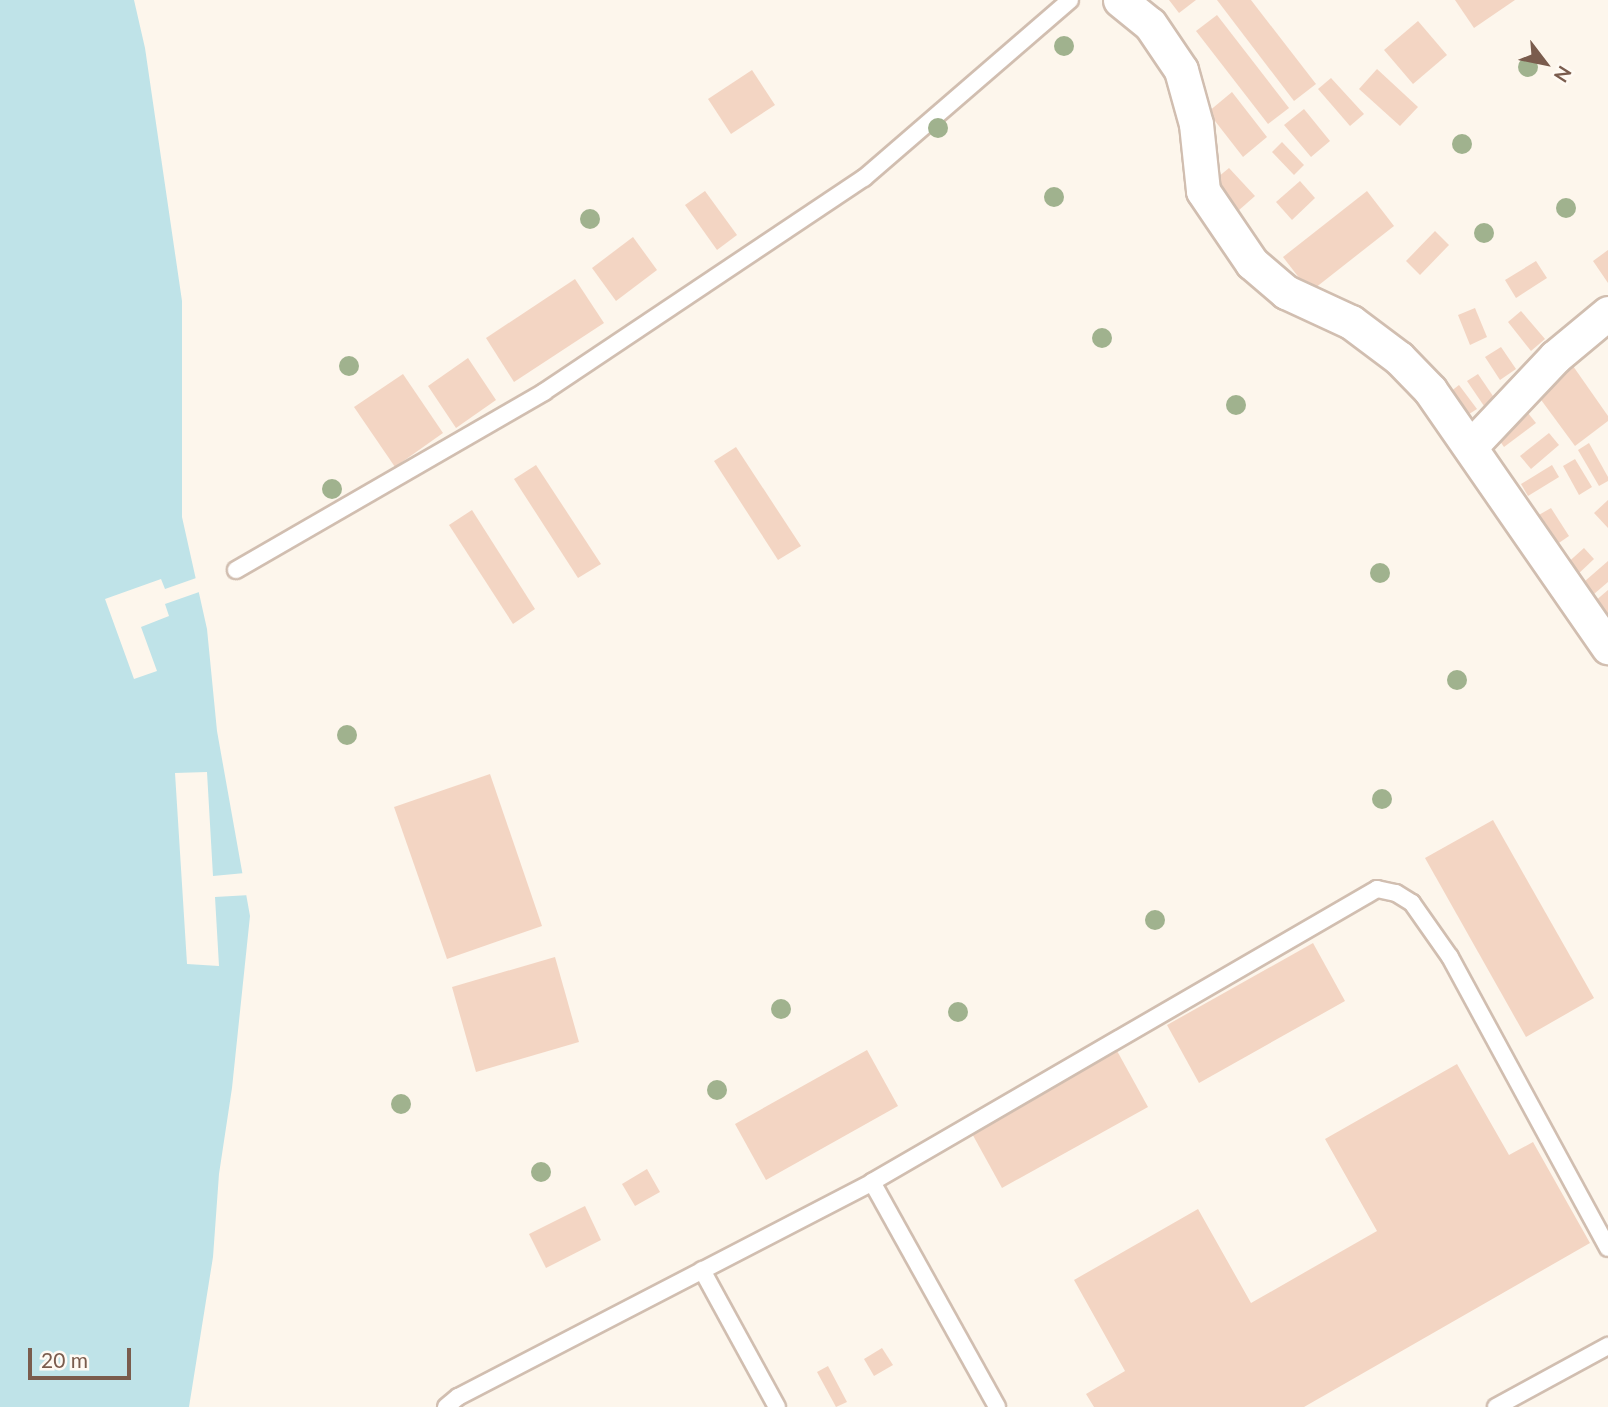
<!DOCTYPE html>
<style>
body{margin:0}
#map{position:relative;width:1608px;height:1407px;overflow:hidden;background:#fdf6ec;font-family:Lato,sans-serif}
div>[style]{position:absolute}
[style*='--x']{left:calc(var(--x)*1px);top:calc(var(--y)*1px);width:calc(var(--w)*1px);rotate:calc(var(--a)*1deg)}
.water>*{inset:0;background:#bfe3e8}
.pier>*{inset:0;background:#fdf6ec}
.building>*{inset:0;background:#f3d5c3}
.roads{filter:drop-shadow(2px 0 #d1beb0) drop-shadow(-2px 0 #d1beb0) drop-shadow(0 2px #d1beb0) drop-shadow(0 -2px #d1beb0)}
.lane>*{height:16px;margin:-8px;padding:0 8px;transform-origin:8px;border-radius:8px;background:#fff}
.street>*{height:33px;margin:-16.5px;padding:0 16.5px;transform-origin:16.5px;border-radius:16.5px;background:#fff}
.trees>*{width:20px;height:20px;margin:-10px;border-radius:50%;background:#a0b28e}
span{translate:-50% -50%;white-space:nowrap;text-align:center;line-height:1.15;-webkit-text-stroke:7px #fffaf3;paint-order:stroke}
.north{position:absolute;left:1510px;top:28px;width:70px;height:70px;-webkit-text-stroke:5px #fffaf3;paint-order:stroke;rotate:122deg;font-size:19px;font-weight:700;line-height:28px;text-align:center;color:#7a5c4d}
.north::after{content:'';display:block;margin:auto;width:24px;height:32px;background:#7a5c4d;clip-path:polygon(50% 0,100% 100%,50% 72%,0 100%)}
.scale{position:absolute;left:28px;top:1348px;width:103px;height:32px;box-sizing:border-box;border:4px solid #7a5c4d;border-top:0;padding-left:9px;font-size:21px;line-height:24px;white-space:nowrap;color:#7a5c4d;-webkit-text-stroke:5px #fffaf3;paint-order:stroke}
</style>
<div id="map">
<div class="water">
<div style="clip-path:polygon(0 0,134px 0,145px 48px,182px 301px,182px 517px,207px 629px,217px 731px,250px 916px,232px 1088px,219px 1174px,213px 1257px,189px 1407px,0 1407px)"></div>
</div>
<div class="pier">
<div style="clip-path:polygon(199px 577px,202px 591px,165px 604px,169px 616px,141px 627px,157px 671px,134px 679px,105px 599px,161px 579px,165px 589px)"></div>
<div style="clip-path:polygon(207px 772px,213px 876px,245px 873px,250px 895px,215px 897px,219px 966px,187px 964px,175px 773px)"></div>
</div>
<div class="building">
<div style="clip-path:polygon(1169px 0,1196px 0,1179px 13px)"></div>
<div style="clip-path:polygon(1217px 0,1251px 0,1316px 84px,1294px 101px)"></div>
<div style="clip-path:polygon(1455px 0,1515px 0,1474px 28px)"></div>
<div style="clip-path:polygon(1217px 15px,1289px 108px,1268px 124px,1196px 31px)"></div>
<div style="clip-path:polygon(1418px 21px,1447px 55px,1413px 84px,1384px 50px)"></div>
<div style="clip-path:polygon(1377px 69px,1418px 107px,1400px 126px,1359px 89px)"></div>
<div style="clip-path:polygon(752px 70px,775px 105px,731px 134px,708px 99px)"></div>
<div style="clip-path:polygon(1331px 78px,1364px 114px,1350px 126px,1318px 89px)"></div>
<div style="clip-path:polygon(1232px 92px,1267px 137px,1243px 157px,1208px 112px)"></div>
<div style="clip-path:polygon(1304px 109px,1330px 141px,1311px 157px,1284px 125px)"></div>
<div style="clip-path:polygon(1282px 142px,1304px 165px,1294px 175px,1272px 152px)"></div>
<div style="clip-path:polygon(1229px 168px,1255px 196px,1238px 211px,1212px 182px)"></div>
<div style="clip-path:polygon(1300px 181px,1315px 198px,1292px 220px,1276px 202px)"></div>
<div style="clip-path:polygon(705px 191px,737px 235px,717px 250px,685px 205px)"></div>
<div style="clip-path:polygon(1367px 191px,1394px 226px,1310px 292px,1283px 257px)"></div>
<div style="clip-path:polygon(1435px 231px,1449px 245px,1420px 275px,1406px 261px)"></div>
<div style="clip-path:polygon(633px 237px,657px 270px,616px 301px,592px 268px)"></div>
<div style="clip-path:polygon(1608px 250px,1608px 283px,1593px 261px)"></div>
<div style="clip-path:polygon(1536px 261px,1547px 278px,1516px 298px,1505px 280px)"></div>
<div style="clip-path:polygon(575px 279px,604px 323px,514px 382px,486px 338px)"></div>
<div style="clip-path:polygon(1475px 308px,1487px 337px,1470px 345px,1458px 315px)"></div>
<div style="clip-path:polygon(1521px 311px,1545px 339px,1531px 351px,1508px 322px)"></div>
<div style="clip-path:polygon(1501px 347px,1516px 369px,1500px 380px,1485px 357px)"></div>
<div style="clip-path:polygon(468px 358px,496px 400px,456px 428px,428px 386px)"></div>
<div style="clip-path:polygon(1573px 366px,1608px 416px,1608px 421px,1575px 446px,1536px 393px)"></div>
<div style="clip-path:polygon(403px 374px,443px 433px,395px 467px,354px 407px)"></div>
<div style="clip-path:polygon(1478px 374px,1495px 399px,1484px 406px,1467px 381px)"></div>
<div style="clip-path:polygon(1459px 385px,1477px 409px,1466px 416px,1450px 392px)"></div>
<div style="clip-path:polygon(1524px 408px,1536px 423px,1504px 447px,1493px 431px)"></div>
<div style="clip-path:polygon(1549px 433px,1559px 445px,1531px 469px,1520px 456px)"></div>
<div style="clip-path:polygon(1589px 443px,1608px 477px,1608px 481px,1599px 486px,1578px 450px)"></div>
<div style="clip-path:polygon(736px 447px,801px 546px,778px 560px,714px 461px)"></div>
<div style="clip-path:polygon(1575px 459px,1592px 487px,1579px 495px,1563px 466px)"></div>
<div style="clip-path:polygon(536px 465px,601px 564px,578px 578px,514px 479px)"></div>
<div style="clip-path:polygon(1552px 465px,1559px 477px,1528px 496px,1521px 484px)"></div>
<div style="clip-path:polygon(1608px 500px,1608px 528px,1594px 513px)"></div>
<div style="clip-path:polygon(1551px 508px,1569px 536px,1556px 545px,1537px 516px)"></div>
<div style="clip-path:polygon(472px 510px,535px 609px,513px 624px,449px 525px)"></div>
<div style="clip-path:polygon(1584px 548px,1594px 559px,1575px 577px,1564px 566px)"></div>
<div style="clip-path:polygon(1608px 561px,1608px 582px,1587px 600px,1577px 588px)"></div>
<div style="clip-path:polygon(1608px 590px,1608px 615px,1607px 616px,1594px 602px)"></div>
<div style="clip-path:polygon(490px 774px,542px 926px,447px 959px,394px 807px)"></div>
<div style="clip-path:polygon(1493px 820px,1594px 998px,1526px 1037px,1425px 858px)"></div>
<div style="clip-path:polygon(1313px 943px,1345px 1001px,1199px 1083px,1167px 1025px)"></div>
<div style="clip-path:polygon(555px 957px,579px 1042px,476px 1072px,452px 987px)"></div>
<div style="clip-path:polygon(1116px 1049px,1148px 1107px,1002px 1188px,970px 1130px)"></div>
<div style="clip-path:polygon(867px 1050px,898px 1106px,766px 1180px,735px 1124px)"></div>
<div style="clip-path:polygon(1457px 1064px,1509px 1155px,1533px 1142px,1590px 1243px,1304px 1407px,1094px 1407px,1086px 1394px,1125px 1371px,1074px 1280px,1198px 1209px,1251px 1303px,1377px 1231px,1325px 1139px)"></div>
<div style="clip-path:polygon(647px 1169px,660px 1192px,635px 1206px,622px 1184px)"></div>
<div style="clip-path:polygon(585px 1206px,601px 1240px,546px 1268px,529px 1234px)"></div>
<div style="clip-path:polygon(882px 1348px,893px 1365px,874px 1376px,864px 1359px)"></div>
<div style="clip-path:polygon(828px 1366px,847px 1402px,836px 1407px,817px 1372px)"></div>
</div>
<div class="roads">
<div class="lane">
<div style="--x:236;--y:570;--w:356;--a:-30"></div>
<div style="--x:544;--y:392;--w:385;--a:-33.8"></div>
<div style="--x:864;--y:178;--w:272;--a:-40.8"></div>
<div style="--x:872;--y:1182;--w:257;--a:60.9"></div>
<div style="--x:702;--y:1270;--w:156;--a:61.3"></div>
<div style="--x:446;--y:1407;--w:16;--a:-40"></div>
<div style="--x:458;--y:1397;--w:466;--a:-27.4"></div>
<div style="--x:872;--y:1182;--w:584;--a:-30.12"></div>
<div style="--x:1377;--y:889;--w:19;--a:12"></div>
<div style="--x:1396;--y:893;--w:19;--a:32"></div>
<div style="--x:1412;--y:903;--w:66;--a:54.9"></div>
<div style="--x:1450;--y:957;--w:331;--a:61.5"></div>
<div style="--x:1496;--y:1407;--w:128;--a:-28.6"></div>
</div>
<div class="street">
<div style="--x:1120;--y:0;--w:38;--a:39"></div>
<div style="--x:1150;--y:24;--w:55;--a:56"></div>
<div style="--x:1181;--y:70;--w:56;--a:74.5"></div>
<div style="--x:1196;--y:124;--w:67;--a:84"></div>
<div style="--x:1203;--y:191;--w:87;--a:55.8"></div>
<div style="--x:1252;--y:263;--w:45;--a:40.5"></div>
<div style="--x:1286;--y:292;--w:72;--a:24.8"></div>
<div style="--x:1351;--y:322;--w:60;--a:36.9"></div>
<div style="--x:1399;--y:358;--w:45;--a:45.9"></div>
<div style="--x:1430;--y:390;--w:313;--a:55.3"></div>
<div style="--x:1470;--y:447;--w:124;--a:-46.6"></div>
<div style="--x:1555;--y:357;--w:69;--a:-39.7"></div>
</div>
</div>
<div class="trees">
<div style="left:1064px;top:46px"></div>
<div style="left:1528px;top:67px"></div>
<div style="left:938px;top:128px"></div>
<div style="left:1462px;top:144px"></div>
<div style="left:1054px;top:197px"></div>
<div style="left:1566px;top:208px"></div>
<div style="left:590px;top:219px"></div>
<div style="left:1484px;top:233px"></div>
<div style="left:1102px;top:338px"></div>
<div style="left:349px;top:366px"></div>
<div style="left:1236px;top:405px"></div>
<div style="left:332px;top:489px"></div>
<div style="left:1380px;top:573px"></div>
<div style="left:1457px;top:680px"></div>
<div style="left:347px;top:735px"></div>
<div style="left:1382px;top:799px"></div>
<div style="left:1155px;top:920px"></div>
<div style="left:781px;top:1009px"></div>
<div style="left:958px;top:1012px"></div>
<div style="left:717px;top:1090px"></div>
<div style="left:401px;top:1104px"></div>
<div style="left:541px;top:1172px"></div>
</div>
<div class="north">N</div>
<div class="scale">20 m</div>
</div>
